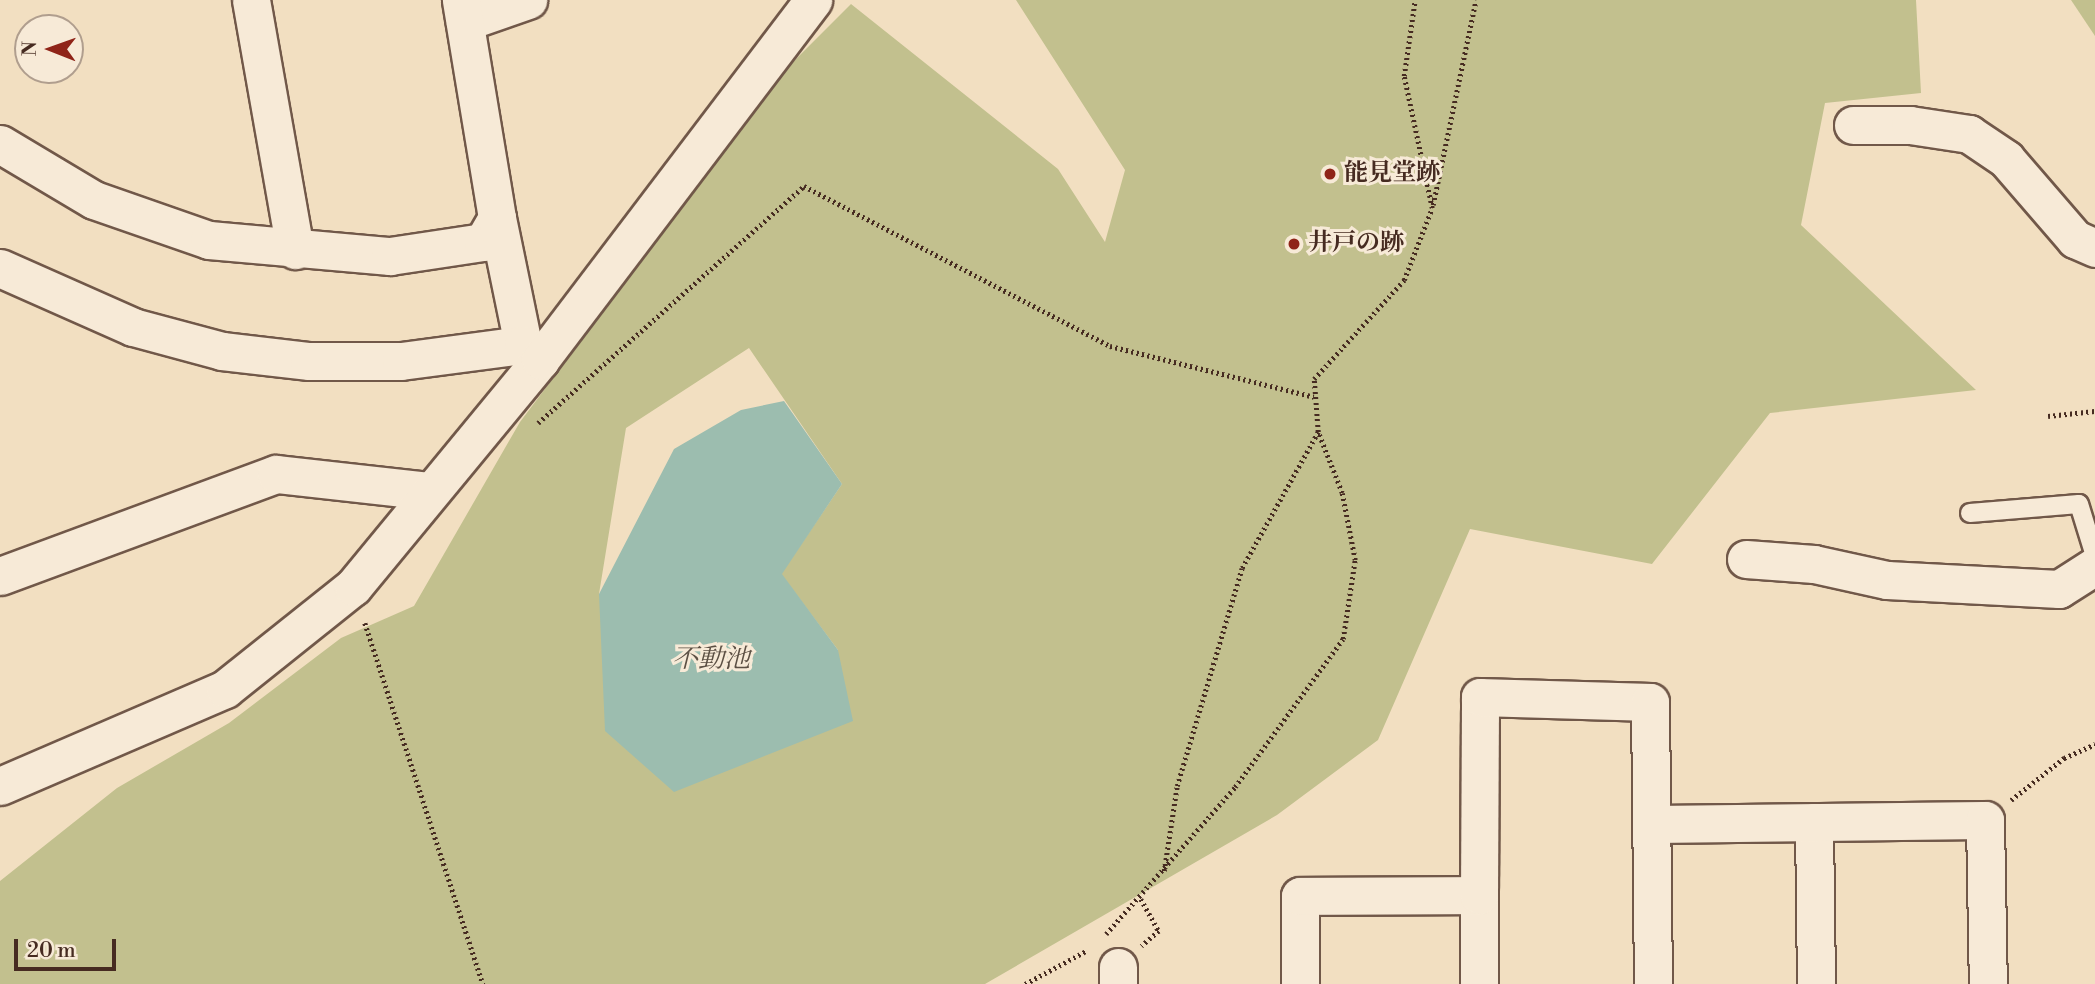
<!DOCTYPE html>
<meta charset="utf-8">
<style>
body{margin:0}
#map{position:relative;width:2095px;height:984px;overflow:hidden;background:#f2dfc1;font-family:"Libre Bodoni","Noto Serif JP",serif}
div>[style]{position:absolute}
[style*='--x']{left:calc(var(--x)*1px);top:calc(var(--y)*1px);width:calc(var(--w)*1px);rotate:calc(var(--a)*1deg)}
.green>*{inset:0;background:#c2c08e}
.water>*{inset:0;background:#9cbdaf}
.path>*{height:4.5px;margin-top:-2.25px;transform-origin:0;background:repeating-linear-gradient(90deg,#462b21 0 2px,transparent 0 5.5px)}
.roads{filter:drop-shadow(2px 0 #715849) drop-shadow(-2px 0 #715849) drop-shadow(0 2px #715849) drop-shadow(0 -2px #715849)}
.lane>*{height:18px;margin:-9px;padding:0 9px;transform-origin:9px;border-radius:9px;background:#f7ead7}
.street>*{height:37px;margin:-18.5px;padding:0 18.5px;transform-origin:18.5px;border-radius:18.5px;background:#f7ead7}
.dots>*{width:19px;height:19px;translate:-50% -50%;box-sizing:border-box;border:4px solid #f7ead7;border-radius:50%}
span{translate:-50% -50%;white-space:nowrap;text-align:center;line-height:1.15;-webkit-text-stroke:6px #f7ead7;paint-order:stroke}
.poi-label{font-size:24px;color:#462b21;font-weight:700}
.left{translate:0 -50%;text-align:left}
.water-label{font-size:26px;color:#5c5044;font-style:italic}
.north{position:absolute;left:14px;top:14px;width:70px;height:70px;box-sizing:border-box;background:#f7ead7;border:2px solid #b09e8e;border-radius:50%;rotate:271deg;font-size:19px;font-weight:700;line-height:28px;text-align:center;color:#462b21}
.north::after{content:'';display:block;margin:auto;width:24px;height:32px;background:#8f2418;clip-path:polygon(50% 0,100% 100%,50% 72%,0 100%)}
.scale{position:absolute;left:14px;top:939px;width:102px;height:32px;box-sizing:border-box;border:4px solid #462b21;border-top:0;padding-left:9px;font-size:21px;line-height:24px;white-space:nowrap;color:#462b21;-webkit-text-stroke:5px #f7ead7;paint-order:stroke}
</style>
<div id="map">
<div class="green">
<div style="clip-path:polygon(evenodd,1016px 0,1916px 0,1921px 93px,1825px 103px,1801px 225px,1976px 390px,1770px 413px,1652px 564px,1470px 529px,1378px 740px,1277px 815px,985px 984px,0 984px,0 881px,117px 788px,229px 723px,341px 638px,414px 606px,520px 422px,788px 67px,851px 4px,1058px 169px,1105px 242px,1125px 170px,1016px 0,749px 348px,842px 484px,781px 574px,838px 650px,599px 594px,626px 428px,749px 348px)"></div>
<div style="clip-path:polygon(2071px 0,2095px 0,2095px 36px)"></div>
</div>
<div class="water">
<div style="clip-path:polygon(784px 401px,842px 484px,782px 574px,838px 650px,853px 721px,674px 792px,605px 731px,599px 594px,674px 449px,741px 410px)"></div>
</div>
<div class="path">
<div style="--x:1433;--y:205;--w:209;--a:-78.2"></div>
<div style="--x:2048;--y:416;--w:47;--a:-6.1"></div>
<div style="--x:538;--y:423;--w:356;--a:-41.7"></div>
<div style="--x:804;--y:186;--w:345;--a:27.6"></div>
<div style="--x:1110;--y:346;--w:210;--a:14"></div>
<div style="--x:365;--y:623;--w:380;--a:71.9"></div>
<div style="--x:2011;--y:800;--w:68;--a:-38.4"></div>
<div style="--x:2064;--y:758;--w:34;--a:-24"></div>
<div style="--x:1164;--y:871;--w:86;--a:-81.3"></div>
<div style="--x:1177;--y:786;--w:227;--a:-73.4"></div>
<div style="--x:1242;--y:568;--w:156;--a:-60.8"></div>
<div style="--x:1141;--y:899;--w:37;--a:61"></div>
<div style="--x:1159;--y:931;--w:23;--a:139"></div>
<div style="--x:1106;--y:934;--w:196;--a:-48.7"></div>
<div style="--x:1235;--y:787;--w:183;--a:-53.9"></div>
<div style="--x:1343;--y:639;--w:80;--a:-81.4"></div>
<div style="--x:1355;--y:560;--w:68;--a:-101"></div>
<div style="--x:1342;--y:493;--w:66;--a:-111.5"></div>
<div style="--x:1318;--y:432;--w:53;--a:-94.3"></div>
<div style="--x:1314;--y:379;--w:134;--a:-47.7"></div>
<div style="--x:1404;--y:280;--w:77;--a:-68.7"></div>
<div style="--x:1432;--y:208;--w:135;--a:-102"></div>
<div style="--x:1404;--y:76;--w:77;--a:-81.8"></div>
<div style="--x:1025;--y:984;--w:69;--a:-28.4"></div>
</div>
<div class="roads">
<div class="lane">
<div style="--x:1970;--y:513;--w:109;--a:-4.7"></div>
<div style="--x:2079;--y:504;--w:54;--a:72.9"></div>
</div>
<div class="street">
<div style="--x:251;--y:0;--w:254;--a:80"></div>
<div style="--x:465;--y:22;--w:67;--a:-19.2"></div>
<div style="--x:1853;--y:125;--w:57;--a:0"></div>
<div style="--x:1910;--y:125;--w:60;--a:8.7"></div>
<div style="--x:1969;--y:134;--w:45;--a:34"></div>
<div style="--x:2006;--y:159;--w:106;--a:49.2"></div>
<div style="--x:2075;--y:239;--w:22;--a:24"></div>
<div style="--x:0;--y:144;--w:109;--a:30.8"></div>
<div style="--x:94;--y:200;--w:122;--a:19.2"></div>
<div style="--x:209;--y:240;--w:182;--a:5.1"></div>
<div style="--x:390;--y:256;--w:94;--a:-8.6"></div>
<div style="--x:483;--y:242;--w:28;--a:-60"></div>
<div style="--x:497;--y:218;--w:221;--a:-99.4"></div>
<div style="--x:497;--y:218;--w:130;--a:78.4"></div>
<div style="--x:0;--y:268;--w:145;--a:23.9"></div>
<div style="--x:133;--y:327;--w:92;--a:15.1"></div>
<div style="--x:222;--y:351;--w:88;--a:6.6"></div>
<div style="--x:309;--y:361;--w:92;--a:0"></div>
<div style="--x:401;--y:361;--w:123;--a:-7.5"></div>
<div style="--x:523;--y:345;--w:23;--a:41"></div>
<div style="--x:1746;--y:559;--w:68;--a:4.2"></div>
<div style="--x:1814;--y:564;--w:75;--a:12.4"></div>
<div style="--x:1887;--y:580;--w:172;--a:3"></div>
<div style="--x:2059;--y:589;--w:43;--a:-32.6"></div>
<div style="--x:0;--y:576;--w:294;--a:-20.3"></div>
<div style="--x:276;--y:474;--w:155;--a:6.3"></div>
<div style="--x:0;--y:786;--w:245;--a:-23.3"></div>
<div style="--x:225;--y:689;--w:164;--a:-38.6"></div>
<div style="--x:353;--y:587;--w:294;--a:-50.5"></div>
<div style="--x:540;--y:360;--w:452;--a:-52.8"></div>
<div style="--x:1814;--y:822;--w:162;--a:89.3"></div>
<div style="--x:1653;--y:824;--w:332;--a:-0.7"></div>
<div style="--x:1985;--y:820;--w:164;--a:89"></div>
<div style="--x:1479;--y:895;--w:89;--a:90"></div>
<div style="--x:1118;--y:984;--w:17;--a:-90"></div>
<div style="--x:1300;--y:984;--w:88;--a:-90"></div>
<div style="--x:1300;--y:896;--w:179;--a:-0.3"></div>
<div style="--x:1479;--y:895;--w:198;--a:-89.7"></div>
<div style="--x:1480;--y:697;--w:170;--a:1.7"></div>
<div style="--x:1650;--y:702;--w:282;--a:89.4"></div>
</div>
</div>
<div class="dots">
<div style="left:1330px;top:174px;background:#8f2418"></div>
<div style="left:1294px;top:244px;background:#8f2418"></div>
</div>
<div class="poi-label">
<span class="left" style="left:1344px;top:174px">能見堂跡</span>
<span class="left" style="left:1308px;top:244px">井戸の跡</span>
</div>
<div class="water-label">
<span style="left:711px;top:660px">不動池</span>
</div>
<div class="north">N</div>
<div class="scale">20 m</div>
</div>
